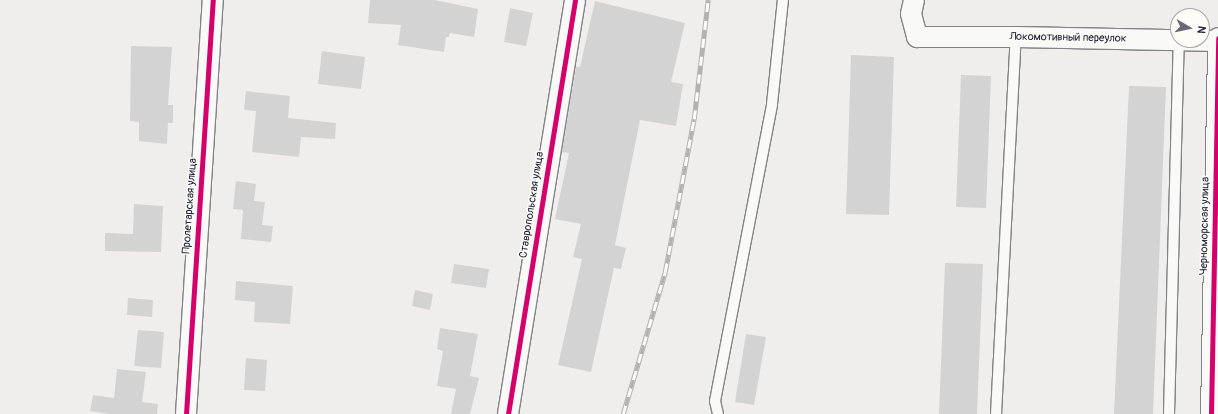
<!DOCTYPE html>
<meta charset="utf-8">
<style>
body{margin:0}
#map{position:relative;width:1218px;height:414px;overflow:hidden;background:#efeeed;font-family:Pangolin,sans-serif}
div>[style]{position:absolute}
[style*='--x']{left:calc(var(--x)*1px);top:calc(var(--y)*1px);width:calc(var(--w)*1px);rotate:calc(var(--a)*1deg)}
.building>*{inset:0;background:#d4d3d4}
.roads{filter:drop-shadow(1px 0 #838287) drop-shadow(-1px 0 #838287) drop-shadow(0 1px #838287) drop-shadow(0 -1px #838287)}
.lane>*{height:10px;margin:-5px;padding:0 5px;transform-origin:5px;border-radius:5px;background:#f9f9f7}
.street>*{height:20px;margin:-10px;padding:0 10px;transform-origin:10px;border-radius:10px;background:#f9f9f7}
.rail>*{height:4.5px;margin-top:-2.25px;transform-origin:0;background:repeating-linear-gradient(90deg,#fdfcf7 0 9px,#b2b2b4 0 18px);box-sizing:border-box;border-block:1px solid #b2b2b4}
.cycleway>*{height:5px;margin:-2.5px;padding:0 2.5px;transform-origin:2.5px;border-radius:2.5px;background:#d6006c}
span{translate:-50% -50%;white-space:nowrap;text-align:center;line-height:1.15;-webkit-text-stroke:3px #fdfcf7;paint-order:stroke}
.street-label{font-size:11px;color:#22223b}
.north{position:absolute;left:1170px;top:8px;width:40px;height:40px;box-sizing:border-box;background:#fdfcf7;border:1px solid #a5a5ac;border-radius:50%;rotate:99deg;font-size:11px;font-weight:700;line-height:16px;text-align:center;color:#22223b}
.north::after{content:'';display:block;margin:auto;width:14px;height:18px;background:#6a6979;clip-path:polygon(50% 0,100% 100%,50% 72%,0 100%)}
</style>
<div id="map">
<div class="building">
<div style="clip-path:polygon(370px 0,435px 0,478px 9px,474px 37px,450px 33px,449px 37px,446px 37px,444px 52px,398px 45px,401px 25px,368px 23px)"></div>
<div style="clip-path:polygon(595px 1px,685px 23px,671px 82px,683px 84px,676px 126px,640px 120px,615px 245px,626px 248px,621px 269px,614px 268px,591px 372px,558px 365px,582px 259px,573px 257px,581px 224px,555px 219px,569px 153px,562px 152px,576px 67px,580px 67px)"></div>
<div style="clip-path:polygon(510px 8px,533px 13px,526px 46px,504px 42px)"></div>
<div style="clip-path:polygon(131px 46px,172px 47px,168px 105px,173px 105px,173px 123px,168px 123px,167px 144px,139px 141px,139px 122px,130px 121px)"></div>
<div style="clip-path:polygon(322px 51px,365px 57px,361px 89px,318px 84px)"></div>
<div style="clip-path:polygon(851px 55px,894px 57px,889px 215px,846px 214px)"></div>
<div style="clip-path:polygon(961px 75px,991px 76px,986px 208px,956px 207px)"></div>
<div style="clip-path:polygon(1129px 86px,1166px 87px,1153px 414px,1114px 414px)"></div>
<div style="clip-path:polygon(246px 91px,290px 96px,288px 118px,336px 123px,335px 139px,301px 137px,299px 157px,252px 152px,256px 111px,244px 110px)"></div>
<div style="clip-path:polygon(236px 181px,256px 184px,254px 201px,265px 202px,262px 225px,273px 226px,271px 242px,241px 239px,243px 210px,233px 209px)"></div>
<div style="clip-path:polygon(134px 204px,163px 206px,161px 252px,105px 251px,105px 233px,133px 234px)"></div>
<div style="clip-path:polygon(945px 263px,983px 264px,977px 414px,939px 414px)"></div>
<div style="clip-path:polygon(454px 264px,489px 269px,486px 288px,451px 283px)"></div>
<div style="clip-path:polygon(236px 281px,293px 286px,290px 324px,254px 322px,255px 302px,235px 300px)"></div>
<div style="clip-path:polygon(415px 290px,433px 294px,430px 310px,412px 306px)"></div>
<div style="clip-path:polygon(128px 298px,153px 300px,152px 317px,127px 315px)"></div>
<div style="clip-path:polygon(440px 328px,478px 334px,470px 376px,479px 378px,470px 414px,451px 414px,456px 389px,437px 386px,443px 351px,437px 349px)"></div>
<div style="clip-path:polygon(138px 330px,164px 332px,161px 368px,134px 366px)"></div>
<div style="clip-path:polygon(746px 334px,766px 337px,754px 405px,735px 402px)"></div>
<div style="clip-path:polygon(246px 358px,267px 360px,265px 391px,244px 390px)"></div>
<div style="clip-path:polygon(117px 369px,146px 372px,142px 402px,158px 404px,157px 414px,109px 414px,90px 411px,93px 395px,114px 398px)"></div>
</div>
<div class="roads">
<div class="lane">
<div style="--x:718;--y:414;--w:13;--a:-103"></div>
<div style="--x:715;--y:401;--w:302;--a:-79.1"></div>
<div style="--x:772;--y:104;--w:105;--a:-84"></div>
<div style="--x:996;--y:414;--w:378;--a:-87"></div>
<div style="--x:1169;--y:414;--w:374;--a:-88.5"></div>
</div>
<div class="street">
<div style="--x:914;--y:0;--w:14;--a:102"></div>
<div style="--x:911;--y:14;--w:24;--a:75"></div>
<div style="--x:917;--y:37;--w:99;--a:0"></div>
<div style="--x:1016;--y:37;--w:202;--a:1.1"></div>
<div style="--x:186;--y:414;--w:415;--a:-86.3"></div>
<div style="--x:508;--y:414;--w:419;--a:-80.8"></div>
<div style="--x:1211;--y:414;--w:376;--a:-88.9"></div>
</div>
</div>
<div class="rail">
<div style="--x:623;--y:414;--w:148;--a:-73.5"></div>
<div style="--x:665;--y:272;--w:156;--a:-79.3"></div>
<div style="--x:694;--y:119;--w:120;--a:-83.3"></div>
</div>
<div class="cycleway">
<div style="--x:186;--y:414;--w:415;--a:-86.3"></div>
<div style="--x:508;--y:414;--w:419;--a:-80.8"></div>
<div style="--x:1211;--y:414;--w:376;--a:-88.9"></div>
</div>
<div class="street-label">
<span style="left:1068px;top:38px;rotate:1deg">Локомотивный переулок</span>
<span style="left:532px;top:205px;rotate:-81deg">Ставропольская улица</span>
<span style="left:190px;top:206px;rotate:-86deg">Пролетарская улица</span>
<span style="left:1205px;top:226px;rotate:-89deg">Черноморская улица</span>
</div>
<div class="north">N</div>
</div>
